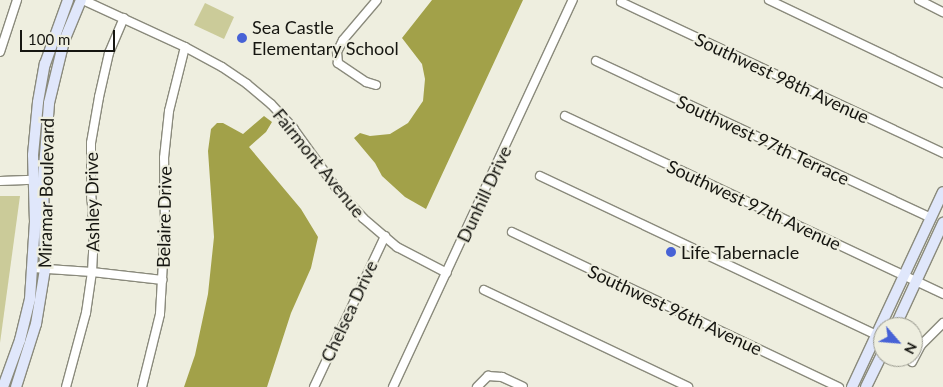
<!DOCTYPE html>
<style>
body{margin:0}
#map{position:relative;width:943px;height:387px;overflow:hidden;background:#eeeedf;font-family:Lato,sans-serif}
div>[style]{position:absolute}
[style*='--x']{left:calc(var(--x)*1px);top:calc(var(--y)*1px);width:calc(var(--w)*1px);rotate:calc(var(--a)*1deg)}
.green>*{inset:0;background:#cbcb99}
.water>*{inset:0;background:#a2a149}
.roads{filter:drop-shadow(1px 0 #8a8a7c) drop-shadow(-1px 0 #8a8a7c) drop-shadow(0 1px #8a8a7c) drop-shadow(0 -1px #8a8a7c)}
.street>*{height:8px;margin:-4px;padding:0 4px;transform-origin:4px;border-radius:4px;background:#fff}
.secondary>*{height:10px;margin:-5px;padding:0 5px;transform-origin:5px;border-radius:5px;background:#e0e7fb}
.dots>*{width:14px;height:14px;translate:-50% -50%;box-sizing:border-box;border:2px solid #eeeedf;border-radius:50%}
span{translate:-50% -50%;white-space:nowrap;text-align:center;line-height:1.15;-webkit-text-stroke:4.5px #eeeedf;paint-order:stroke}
.poi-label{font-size:18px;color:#161611}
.left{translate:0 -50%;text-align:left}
.street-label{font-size:18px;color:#161611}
.north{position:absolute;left:873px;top:317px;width:50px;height:50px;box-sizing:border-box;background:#eeeedf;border:1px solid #98988d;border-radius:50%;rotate:117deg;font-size:14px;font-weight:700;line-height:20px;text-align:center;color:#161611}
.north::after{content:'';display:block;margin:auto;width:18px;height:22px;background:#4762d6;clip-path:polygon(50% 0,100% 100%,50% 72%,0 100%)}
.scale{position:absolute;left:20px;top:30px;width:95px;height:22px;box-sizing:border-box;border:2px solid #161611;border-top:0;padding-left:6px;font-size:15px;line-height:18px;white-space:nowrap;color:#161611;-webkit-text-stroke:4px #eeeedf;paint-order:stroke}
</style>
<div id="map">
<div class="green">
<div style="clip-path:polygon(205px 3px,234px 17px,224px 39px,194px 25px)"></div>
<div style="clip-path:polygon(0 196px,20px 196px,0 343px)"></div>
</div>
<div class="water">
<div style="clip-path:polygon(432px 0,523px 0,426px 209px,405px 197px,382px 176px,375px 163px,354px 138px,360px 133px,370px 136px,390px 134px,408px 123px,423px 101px,425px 79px,422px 64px,402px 38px)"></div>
<div style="clip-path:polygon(264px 116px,272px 122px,266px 132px,249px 147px,301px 209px,318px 237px,311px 268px,291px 313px,267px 387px,184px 387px,195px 355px,208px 294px,214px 237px,208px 151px,211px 129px,217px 123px,223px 123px,243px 134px)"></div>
</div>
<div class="roads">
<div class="street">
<div style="--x:83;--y:0;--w:112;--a:24.7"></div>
<div style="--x:185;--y:47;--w:42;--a:28.4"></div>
<div style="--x:222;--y:67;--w:30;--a:34"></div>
<div style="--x:247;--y:84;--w:31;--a:40"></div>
<div style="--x:271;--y:104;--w:33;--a:47"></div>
<div style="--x:293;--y:128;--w:75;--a:54.2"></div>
<div style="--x:337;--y:189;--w:39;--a:48"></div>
<div style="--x:363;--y:218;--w:45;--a:40.5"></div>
<div style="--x:397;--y:247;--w:56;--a:27.5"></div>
<div style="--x:769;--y:0;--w:193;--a:25.5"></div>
<div style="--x:919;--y:0;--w:27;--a:27"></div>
<div style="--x:621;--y:2;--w:356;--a:25.1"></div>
<div style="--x:0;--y:52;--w:55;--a:-71.9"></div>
<div style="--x:596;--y:61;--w:370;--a:25.1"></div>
<div style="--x:376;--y:85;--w:10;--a:-163"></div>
<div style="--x:366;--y:82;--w:34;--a:-146"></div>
<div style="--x:338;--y:63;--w:11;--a:-95"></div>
<div style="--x:337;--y:52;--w:13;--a:-63"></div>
<div style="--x:343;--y:40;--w:52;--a:-49.6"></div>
<div style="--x:565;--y:116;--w:418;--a:25.2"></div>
<div style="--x:540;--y:176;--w:372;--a:25.3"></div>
<div style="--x:0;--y:181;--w:33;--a:-2"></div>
<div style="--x:512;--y:232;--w:362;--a:25.4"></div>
<div style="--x:33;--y:268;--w:59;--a:3.9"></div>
<div style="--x:92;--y:272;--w:71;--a:6.4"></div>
<div style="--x:484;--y:290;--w:226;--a:25.4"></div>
<div style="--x:912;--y:362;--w:19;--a:-62"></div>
<div style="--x:921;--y:345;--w:31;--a:-45"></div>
<div style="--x:66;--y:387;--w:77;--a:-74.9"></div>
<div style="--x:86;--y:313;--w:41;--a:-81.7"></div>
<div style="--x:92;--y:272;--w:36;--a:-87"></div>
<div style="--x:94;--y:236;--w:45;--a:-93.8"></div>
<div style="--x:91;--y:191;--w:48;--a:-90"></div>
<div style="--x:91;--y:143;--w:47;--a:-80.1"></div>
<div style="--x:99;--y:97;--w:45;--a:-77.2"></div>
<div style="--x:109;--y:53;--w:38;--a:-67"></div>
<div style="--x:142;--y:387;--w:75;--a:-76.1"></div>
<div style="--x:160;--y:314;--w:88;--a:-86.7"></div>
<div style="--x:165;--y:226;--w:68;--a:-90.8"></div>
<div style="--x:164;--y:158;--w:47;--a:-83.9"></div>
<div style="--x:169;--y:111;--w:66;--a:-76"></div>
<div style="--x:314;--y:387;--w:167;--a:-64.8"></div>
<div style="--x:393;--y:387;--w:427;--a:-65.1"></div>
<div style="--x:477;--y:387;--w:16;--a:-45"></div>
<div style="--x:488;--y:376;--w:14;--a:4"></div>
<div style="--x:502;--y:377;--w:23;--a:25"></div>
</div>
<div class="secondary">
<div style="--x:895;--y:327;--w:115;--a:-65.2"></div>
<div style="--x:3;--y:387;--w:50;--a:-70.1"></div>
<div style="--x:20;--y:340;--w:42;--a:-76.3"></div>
<div style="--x:30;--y:299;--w:77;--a:-86.3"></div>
<div style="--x:35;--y:222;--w:67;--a:-91.7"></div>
<div style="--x:33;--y:155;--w:53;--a:-84.6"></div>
<div style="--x:38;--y:102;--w:39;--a:-80"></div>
<div style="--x:45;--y:64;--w:68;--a:-70.2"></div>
<div style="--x:16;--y:387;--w:66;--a:-72.4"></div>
<div style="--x:36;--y:324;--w:56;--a:-80.7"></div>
<div style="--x:45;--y:269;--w:89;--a:-91.3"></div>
<div style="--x:43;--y:180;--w:77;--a:-85.5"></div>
<div style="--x:49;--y:103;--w:64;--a:-76.4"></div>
<div style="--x:64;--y:41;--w:44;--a:-67.5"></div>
<div style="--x:852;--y:387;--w:215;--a:-65"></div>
<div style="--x:866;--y:387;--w:39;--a:-64"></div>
</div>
</div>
<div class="dots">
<div style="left:242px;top:38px;background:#4762d6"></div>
<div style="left:671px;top:252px;background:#4762d6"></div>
</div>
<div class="poi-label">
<span class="left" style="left:252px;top:38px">Sea Castle<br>Elementary School</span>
<span class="left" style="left:681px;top:252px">Life Tabernacle</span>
</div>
<div class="street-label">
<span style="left:782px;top:78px;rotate:25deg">Southwest 98th Avenue</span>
<span style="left:763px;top:140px;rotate:25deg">Southwest 97th Terrace</span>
<span style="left:319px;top:163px;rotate:51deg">Fairmont Avenue</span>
<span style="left:46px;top:193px;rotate:-89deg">Miramar Boulevard</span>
<span style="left:484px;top:194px;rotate:-65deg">Dunhill Drive</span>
<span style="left:92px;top:202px;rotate:-91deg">Ashley Drive</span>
<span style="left:754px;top:205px;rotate:25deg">Southwest 97th Avenue</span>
<span style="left:164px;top:217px;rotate:-89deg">Belaire Drive</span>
<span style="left:675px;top:310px;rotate:25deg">Southwest 96th Avenue</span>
<span style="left:349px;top:311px;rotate:-65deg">Chelsea Drive</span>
</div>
<div class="north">N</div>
<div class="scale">100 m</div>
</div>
